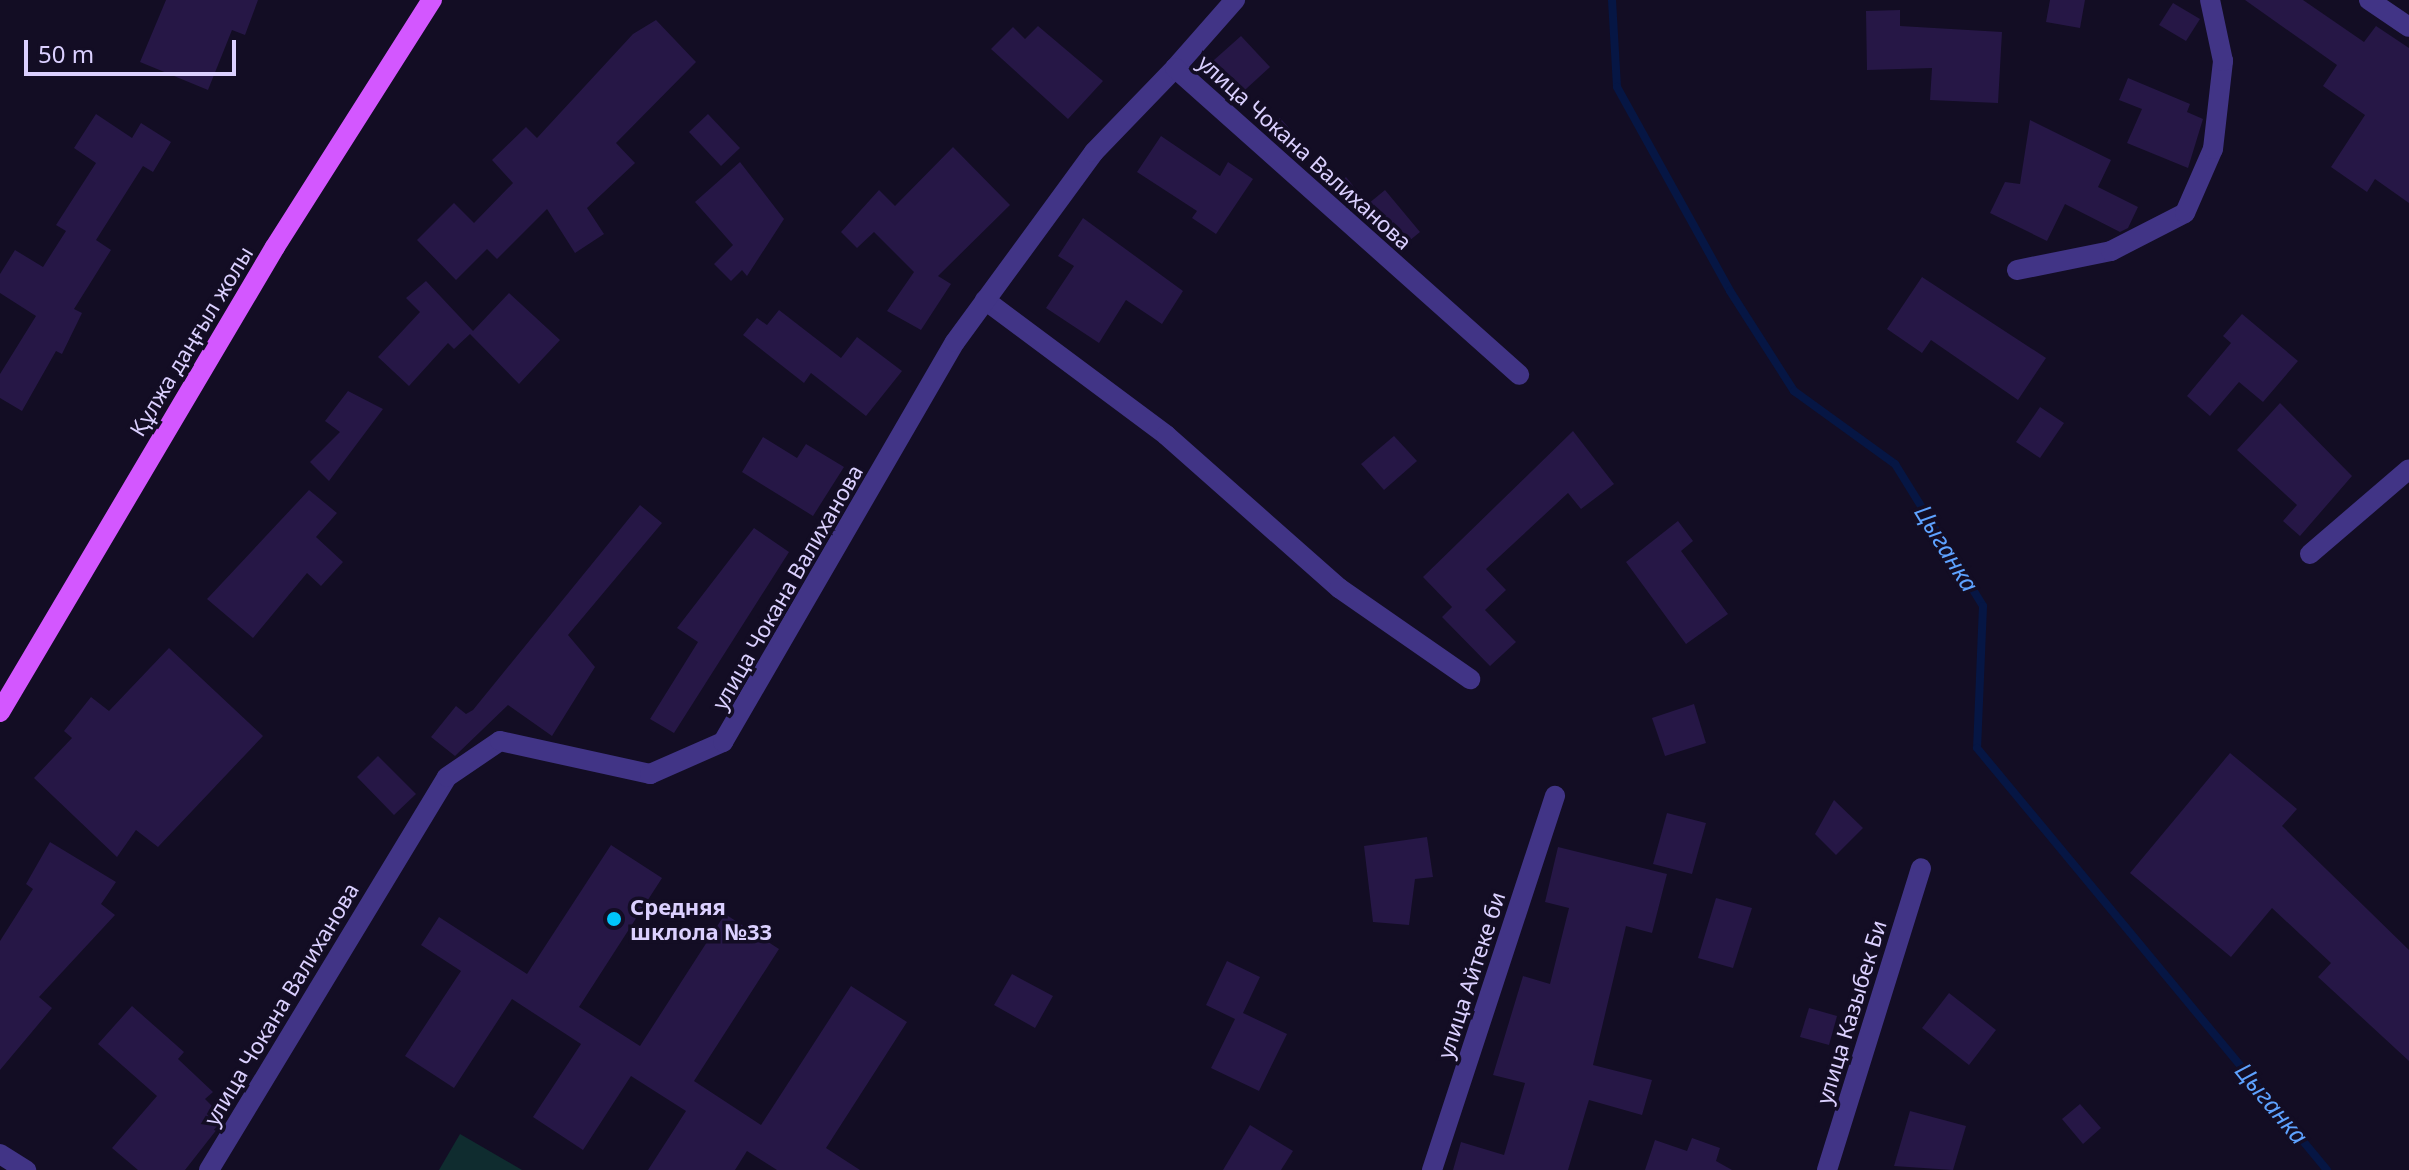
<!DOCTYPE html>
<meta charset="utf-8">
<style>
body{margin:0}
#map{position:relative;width:2409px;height:1170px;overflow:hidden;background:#130d24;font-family:"Noto Sans",sans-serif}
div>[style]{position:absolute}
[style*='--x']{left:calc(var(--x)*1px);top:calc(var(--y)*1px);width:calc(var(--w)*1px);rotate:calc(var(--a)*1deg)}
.green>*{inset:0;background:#0f2c2f}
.stream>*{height:8px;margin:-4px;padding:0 4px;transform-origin:4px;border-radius:4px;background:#061644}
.building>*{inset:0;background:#261746}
.minor>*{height:20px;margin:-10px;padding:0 10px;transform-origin:10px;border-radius:10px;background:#413486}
.major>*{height:20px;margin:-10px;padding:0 10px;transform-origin:10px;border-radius:10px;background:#d357ff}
.dots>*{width:22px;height:22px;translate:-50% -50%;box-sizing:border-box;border:4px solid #130d24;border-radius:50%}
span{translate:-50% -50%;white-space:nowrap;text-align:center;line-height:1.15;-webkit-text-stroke:7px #130d24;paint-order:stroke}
.street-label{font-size:22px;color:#dbd0ff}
.poi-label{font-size:22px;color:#dbd0ff;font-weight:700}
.left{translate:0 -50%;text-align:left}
.water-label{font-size:24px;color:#5ea2ff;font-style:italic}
.scale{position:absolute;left:24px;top:40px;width:212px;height:36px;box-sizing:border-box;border:4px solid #dbd0ff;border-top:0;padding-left:10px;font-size:24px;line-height:28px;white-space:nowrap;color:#dbd0ff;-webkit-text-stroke:6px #130d24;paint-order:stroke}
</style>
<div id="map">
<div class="green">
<div style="clip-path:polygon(460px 1134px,522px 1170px,439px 1170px)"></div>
</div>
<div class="stream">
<div style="--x:1612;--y:0;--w:87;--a:86.7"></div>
<div style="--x:1617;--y:87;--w:233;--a:61"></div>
<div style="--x:1730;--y:291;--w:119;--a:57.4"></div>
<div style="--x:1794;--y:391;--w:125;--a:35.9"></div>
<div style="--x:1895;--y:464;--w:167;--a:58.2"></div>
<div style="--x:1983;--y:606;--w:142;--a:92.4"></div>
<div style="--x:1977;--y:748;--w:548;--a:50.33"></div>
</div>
<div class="building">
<div style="clip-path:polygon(166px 0,258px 0,245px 35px,232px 30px,208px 90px,140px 62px)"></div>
<div style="clip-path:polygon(2050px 0,2085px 0,2080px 28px,2046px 22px)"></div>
<div style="clip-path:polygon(2245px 0,2303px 0,2364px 42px,2376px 26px,2409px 48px,2409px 203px,2375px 179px,2367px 192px,2331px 167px,2365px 115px,2323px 86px,2337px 65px)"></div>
<div style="clip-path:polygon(2173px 3px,2200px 19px,2186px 41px,2159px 25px)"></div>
<div style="clip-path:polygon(1900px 10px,1900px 26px,2002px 32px,1998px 103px,1930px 100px,1932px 68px,1867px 70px,1866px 11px)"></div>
<div style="clip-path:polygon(656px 20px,696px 62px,616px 143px,635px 163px,587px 208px,604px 234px,575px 253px,547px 209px,497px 259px,487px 249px,456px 280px,417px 240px,454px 203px,474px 223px,513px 183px,492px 160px,526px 127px,537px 138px,633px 34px)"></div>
<div style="clip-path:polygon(1038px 26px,1103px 81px,1068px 119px,991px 49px,1013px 27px,1025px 39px)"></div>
<div style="clip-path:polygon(1241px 36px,1270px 67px,1234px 100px,1205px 68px)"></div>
<div style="clip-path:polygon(2128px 78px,2190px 104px,2187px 112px,2203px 119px,2188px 168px,2127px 143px,2142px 109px,2119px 100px)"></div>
<div style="clip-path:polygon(96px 114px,132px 138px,141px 123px,171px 142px,153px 172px,143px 166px,96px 240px,111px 250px,74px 309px,82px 313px,62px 354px,56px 351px,22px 411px,0 398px,0 374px,36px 316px,0 293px,0 274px,15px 250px,43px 267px,66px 231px,56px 225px,96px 163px,74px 148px)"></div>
<div style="clip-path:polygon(708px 114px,740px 148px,721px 166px,689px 132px)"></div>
<div style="clip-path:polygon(1280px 118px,1301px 141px,1289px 152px,1266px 132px)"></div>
<div style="clip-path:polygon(2030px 120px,2111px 160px,2098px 187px,2138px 207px,2128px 228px,2120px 232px,2065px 204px,2047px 241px,1990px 213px,2005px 182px,2020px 184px)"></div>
<div style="clip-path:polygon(1161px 136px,1220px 176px,1228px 162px,1253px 179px,1216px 234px,1192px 218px,1197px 211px,1137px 172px)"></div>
<div style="clip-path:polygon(953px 147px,1010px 205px,938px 276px,951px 284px,921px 330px,887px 311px,914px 272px,874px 232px,857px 248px,841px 232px,879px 190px,895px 206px)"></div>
<div style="clip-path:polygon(740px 162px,784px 219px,747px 276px,742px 270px,731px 281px,714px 264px,733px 245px,695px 202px)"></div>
<div style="clip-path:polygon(1346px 177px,1368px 204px,1385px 190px,1420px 232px,1398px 250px,1331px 190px)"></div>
<div style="clip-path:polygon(1083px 218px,1183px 291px,1162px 324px,1126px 300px,1099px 343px,1046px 308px,1074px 266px,1058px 256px)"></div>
<div style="clip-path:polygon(1922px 277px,2046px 358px,2018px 400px,1931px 340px,1922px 353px,1887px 329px)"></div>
<div style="clip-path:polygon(426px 281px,473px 331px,509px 293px,560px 340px,519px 384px,470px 334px,454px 349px,448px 343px,409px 386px,378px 357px,420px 312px,406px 298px)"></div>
<div style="clip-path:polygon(779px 310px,841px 358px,857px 337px,902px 371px,866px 416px,811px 373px,804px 383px,743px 335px,757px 318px,767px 325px)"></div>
<div style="clip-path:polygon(2242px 314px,2298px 361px,2263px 402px,2239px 382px,2210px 416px,2187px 396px,2231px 343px,2223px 336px)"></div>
<div style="clip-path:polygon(348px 391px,383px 409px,329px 481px,310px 462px,340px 432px,325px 421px)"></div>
<div style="clip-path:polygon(2280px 403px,2352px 476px,2300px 536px,2283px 521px,2297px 505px,2237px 450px)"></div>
<div style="clip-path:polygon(2040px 407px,2064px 423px,2040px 458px,2016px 442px)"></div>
<div style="clip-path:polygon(1573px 431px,1614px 484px,1581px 509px,1568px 493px,1486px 569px,1506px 590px,1485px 610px,1516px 642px,1490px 666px,1442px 617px,1452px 607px,1423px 577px)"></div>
<div style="clip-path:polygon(1394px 436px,1417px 461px,1384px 490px,1361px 464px)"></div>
<div style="clip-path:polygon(763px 437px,797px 458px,806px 444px,844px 467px,813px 516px,742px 472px)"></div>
<div style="clip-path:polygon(309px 490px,337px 513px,316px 537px,343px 562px,321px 586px,307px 573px,253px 638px,207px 599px)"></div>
<div style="clip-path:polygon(640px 505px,662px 523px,568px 635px,595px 667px,552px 736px,508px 705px,455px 756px,431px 737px,456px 706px,466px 714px,473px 710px)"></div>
<div style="clip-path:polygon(1678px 521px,1693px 541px,1681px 551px,1728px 614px,1686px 644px,1626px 562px)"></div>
<div style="clip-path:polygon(754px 528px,789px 552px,674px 733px,650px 719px,698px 642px,677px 628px)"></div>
<div style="clip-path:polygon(169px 648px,263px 736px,158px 847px,136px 830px,117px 857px,34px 778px,72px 738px,64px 731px,91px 697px,109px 711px)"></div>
<div style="clip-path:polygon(1694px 704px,1706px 743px,1665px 756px,1652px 718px)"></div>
<div style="clip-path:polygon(2230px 753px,2297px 809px,2282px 826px,2409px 950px,2409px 1061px,2318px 977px,2331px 963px,2272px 908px,2231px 957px,2130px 873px)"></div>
<div style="clip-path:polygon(378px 756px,416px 794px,394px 815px,357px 777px)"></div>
<div style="clip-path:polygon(1834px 800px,1863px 828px,1836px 855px,1815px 834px)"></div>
<div style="clip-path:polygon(1667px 813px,1706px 823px,1692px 874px,1653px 864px)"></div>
<div style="clip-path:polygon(1427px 837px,1433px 877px,1415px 879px,1409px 925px,1373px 922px,1364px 846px)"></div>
<div style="clip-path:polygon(50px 842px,116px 882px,101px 904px,115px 915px,39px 997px,52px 1008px,0 1070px,0 941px,33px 889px,26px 884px)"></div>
<div style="clip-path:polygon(611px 845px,662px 878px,579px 1007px,640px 1046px,725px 914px,779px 949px,694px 1081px,761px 1125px,851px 986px,907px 1022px,826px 1148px,860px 1170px,777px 1170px,747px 1151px,735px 1170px,648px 1170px,686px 1111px,631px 1076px,583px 1150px,533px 1117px,581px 1044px,512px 999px,454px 1088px,405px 1056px,461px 971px,421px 945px,439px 917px,527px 974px)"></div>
<div style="clip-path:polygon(1558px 847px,1667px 874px,1652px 933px,1626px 926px,1593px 1065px,1652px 1080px,1642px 1115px,1589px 1100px,1568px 1170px,1453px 1170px,1461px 1142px,1504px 1155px,1525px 1083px,1493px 1075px,1523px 976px,1550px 984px,1569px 908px,1545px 902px)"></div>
<div style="clip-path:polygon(1716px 898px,1752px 908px,1733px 968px,1698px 958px)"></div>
<div style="clip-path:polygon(1227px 961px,1260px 977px,1243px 1013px,1287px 1034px,1259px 1091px,1211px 1068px,1235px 1019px,1206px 1005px)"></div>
<div style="clip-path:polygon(1012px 974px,1053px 996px,1035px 1028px,994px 1005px)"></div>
<div style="clip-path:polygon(1949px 993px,1996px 1030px,1969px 1065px,1922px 1028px)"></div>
<div style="clip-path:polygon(132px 1006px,184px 1052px,178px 1059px,213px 1092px,205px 1099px,225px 1119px,185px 1170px,138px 1170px,112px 1148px,157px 1096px,98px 1044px)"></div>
<div style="clip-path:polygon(1809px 1008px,1837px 1016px,1829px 1045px,1800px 1037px)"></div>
<div style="clip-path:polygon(2080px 1104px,2101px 1128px,2083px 1144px,2062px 1119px)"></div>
<div style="clip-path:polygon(1910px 1111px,1966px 1126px,1953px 1170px,1894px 1166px)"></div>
<div style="clip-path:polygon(1250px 1125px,1293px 1151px,1281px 1170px,1223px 1170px)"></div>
<div style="clip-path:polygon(1692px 1138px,1720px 1148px,1716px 1161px,1732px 1170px,1645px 1170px,1655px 1140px,1687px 1151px)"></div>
</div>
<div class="minor">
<div style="--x:2369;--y:0;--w:48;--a:34"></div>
<div style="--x:1175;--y:68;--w:91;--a:-48.6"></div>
<div style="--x:2017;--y:270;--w:96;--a:-11.4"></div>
<div style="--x:2111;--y:251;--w:83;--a:-27.2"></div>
<div style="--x:2185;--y:213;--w:70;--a:-66.4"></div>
<div style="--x:2213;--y:149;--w:89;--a:-83.5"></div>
<div style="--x:2223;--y:61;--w:62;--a:-102"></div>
<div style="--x:985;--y:300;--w:226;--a:36.7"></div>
<div style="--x:1166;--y:435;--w:231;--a:41.5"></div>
<div style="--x:1339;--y:588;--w:160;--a:34.8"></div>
<div style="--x:2310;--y:554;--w:130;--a:-40.6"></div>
<div style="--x:0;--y:1154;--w:31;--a:32"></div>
<div style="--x:209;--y:1170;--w:459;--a:-58.8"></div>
<div style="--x:447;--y:777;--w:64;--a:-34.2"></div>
<div style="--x:500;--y:741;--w:154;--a:12.4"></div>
<div style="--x:650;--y:774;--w:80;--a:-23.7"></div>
<div style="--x:723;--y:742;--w:462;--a:-59.9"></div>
<div style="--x:955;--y:342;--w:235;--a:-53.8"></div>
<div style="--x:1094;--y:152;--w:117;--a:-46"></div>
<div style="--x:1175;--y:68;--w:461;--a:41.7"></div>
<div style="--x:1432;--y:1170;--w:394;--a:-71.8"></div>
<div style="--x:1827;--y:1170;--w:316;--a:-72.7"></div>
</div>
<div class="major">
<div style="--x:0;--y:712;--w:540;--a:-59.4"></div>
<div style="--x:275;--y:247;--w:293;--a:-57.6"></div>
</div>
<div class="dots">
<div style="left:614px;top:919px;background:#00c5fb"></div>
</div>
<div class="street-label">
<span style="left:1305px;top:152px;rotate:42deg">улица Чокана Валиханова</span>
<span style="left:191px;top:341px;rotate:-59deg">Құлжа даңғыл жолы</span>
<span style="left:787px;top:587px;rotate:-60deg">улица Чокана Валиханова</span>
<span style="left:1471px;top:975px;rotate:-72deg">улица Айтеке би</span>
<span style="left:281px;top:1004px;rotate:-59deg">улица Чокана Валиханова</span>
<span style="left:1851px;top:1012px;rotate:-73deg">улица Казыбек Би</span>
</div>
<div class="poi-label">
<span class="left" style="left:630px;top:919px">Средняя<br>шклола №33</span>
</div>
<div class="water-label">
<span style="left:1947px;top:548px;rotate:58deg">Цыганка</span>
<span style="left:2272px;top:1103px;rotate:50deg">Цыганка</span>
</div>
<div class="scale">50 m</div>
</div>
